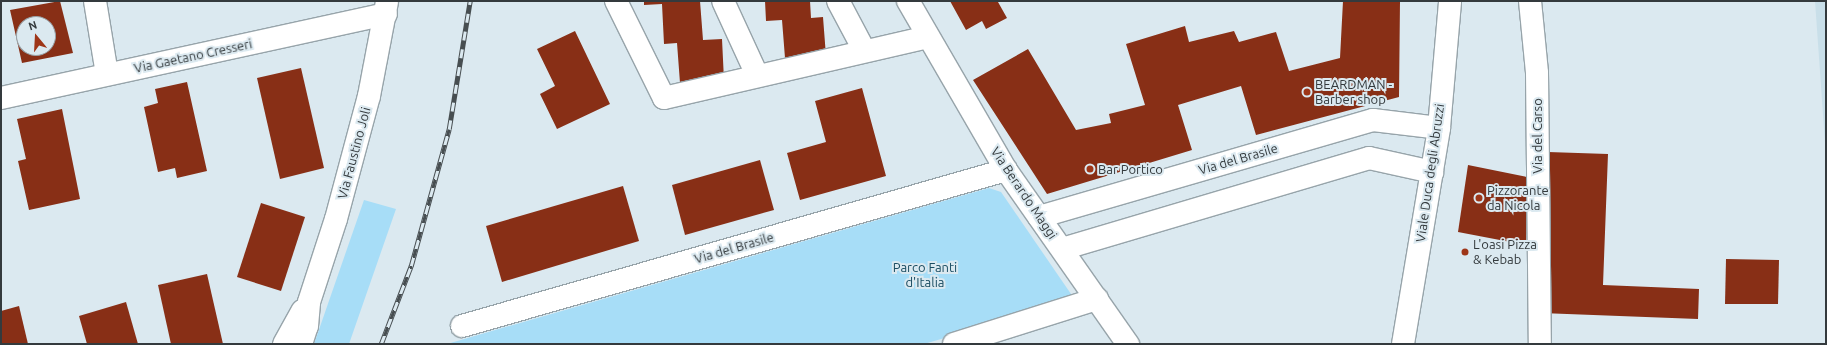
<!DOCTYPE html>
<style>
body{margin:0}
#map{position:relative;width:1827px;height:345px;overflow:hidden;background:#dbe9f0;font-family:Ubuntu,sans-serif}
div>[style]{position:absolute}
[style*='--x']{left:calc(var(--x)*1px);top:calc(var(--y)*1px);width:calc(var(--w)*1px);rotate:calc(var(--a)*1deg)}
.built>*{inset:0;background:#c9dfe9}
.green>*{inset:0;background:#a7ddf7}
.building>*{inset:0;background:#882f16}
.roads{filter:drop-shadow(1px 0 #97a4aa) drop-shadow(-1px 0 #97a4aa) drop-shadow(0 1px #97a4aa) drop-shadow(0 -1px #97a4aa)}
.minor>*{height:22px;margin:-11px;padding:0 11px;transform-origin:11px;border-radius:11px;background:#fff}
.tertiary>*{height:22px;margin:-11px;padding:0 11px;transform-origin:11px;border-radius:11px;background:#fff}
.secondary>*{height:22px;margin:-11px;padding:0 11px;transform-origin:11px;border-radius:11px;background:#fff}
.rail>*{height:4.5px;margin-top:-2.25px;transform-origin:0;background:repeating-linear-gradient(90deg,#dbe9f0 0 9px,#474e51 0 18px);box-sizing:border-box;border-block:1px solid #474e51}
.dots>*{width:11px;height:11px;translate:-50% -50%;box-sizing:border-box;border:2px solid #dbe9f0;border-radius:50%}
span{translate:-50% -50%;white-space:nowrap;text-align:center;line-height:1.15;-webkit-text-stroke:4px #dbe9f0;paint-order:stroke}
.street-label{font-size:13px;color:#343a3d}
.poi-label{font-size:13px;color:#343a3d}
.left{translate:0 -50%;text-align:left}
.park-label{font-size:13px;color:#1b4d62}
.frame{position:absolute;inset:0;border:2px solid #343a3d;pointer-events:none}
.north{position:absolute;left:16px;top:16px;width:40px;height:40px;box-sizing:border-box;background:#dbe9f0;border:1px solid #98a3a8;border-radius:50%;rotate:342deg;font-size:11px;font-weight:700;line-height:16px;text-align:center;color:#343a3d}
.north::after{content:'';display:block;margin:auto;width:14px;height:18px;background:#9e3618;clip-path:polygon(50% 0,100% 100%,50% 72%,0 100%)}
</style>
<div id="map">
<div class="built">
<div style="clip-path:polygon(1815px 1px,1826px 1px,1826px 157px)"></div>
</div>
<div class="green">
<div style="clip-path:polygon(989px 188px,1001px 192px,1071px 294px,1072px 298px,1067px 302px,924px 344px,447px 344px)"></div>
<div style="clip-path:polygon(364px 200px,396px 209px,349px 344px,314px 344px)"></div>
</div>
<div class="building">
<div style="clip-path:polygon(evenodd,60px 1px,73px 53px,22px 63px,10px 10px,60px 1px,24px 24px,48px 24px,48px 48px,24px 48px,24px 24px)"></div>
<div style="clip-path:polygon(644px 1px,700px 1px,703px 40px,722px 39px,724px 80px,680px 83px,677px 43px,664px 44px,662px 4px,644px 5px)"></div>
<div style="clip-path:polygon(765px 1px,810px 1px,811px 18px,823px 17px,826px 56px,785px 58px,782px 20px,766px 21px)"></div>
<div style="clip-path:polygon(950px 1px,1002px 1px,998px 2px,1007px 18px,986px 29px,982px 21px,966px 30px)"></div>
<div style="clip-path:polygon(1343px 1px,1400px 1px,1399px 97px,1256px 135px,1241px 86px,1178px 105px,1192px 150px,1047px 194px,973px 80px,1028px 49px,1076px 130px,1111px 123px,1109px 114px,1145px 105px,1126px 44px,1185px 26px,1189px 42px,1234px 31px,1239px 42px,1276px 32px,1289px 71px,1340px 58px)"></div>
<div style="clip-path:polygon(575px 31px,610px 104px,557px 129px,540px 94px,555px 86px,537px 49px)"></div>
<div style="clip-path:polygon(301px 68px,324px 168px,280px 179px,257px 78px)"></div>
<div style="clip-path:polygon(187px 82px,207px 171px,177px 178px,175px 168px,158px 172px,144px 107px,158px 103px,155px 89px)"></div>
<div style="clip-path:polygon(862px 88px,886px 176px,800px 200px,787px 153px,826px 142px,815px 101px)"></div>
<div style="clip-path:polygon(62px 109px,80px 199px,29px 210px,18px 161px,26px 159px,17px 119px)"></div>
<div style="clip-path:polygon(1548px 152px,1608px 154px,1603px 285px,1699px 289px,1698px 319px,1541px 313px)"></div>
<div style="clip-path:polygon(760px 160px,774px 210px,685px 235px,672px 185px)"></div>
<div style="clip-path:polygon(1468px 165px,1527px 177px,1526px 245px,1458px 232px)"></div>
<div style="clip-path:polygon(623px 186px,639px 241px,502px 282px,486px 226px)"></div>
<div style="clip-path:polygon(261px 203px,305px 217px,281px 291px,237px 277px)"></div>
<div style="clip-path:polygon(1726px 259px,1779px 260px,1778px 304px,1725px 304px)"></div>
<div style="clip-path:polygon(207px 274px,223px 344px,171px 344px,158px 285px)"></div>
<div style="clip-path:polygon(126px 302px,138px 344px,87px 344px,79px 316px)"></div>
<div style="clip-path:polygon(19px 306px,28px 344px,1px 344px,1px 311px)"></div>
</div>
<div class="roads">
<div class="minor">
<div style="--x:95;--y:1;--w:74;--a:80.7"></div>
<div style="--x:616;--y:1;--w:108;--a:63.7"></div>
<div style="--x:664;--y:98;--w:271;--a:-13"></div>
<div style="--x:723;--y:1;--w:81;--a:65.3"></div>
<div style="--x:838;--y:1;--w:55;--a:62"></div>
<div style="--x:1530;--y:1;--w:72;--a:84.4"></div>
<div style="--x:1537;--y:73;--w:271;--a:89.4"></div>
<div style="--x:1;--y:98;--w:394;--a:-12.3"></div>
<div style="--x:462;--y:326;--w:566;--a:-16"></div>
<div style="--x:284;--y:344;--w:38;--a:-61"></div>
<div style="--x:301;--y:344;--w:19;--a:-72"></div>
<div style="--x:307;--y:326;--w:24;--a:-85"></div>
<div style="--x:309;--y:302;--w:87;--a:-72"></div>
<div style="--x:336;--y:219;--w:127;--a:-75"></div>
<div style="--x:369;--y:96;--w:96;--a:-79.2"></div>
<div style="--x:954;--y:344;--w:150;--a:-17.5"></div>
</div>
<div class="tertiary">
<div style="--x:908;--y:1;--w:195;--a:59.9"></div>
<div style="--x:1006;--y:170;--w:213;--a:55"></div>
<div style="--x:1039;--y:217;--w:348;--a:-16.2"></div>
<div style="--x:1373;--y:120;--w:66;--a:6.9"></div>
<div style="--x:1062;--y:249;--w:320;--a:-16.5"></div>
<div style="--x:1369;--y:158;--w:65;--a:12.5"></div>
</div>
<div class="secondary">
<div style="--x:1403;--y:344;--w:219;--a:-80.5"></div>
<div style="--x:1439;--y:128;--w:127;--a:-85"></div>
</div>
</div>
<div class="rail">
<div style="--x:381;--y:344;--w:84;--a:-69"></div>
<div style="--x:411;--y:266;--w:142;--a:-74.5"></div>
<div style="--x:449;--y:129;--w:130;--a:-80.7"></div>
</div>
<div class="dots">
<div style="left:1307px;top:92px;background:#9e3618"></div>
<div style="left:1090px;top:169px;background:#9e3618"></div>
<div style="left:1479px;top:198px;background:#9e3618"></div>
<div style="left:1465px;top:252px;background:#9e3618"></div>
</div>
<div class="street-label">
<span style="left:193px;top:56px;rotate:-12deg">Via Gaetano Cresseri</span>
<span style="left:1537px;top:136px;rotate:-90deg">Via del Carso</span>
<span style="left:354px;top:153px;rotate:-75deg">Via Faustino Joli</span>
<span style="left:1238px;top:159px;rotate:-16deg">Via del Brasile</span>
<span style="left:1430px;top:173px;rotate:-82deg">Viale Duca degli Abruzzi</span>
<span style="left:1024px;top:193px;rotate:56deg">Via Berardo Maggi</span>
<span style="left:734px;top:248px;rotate:-16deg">Via del Brasile</span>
</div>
<div class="poi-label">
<span class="left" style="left:1315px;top:92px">BEARDMAN -<br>Barber shop</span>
<span class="left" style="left:1098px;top:169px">Bar Portico</span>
<span class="left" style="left:1487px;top:198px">Pizzorante<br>da Nicola</span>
<span class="left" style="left:1473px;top:252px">L'oasi Pizza<br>&amp; Kebab</span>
</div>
<div class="park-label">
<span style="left:925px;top:275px">Parco Fanti<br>d'Italia</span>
</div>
<div class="frame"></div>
<div class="north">N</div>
</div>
